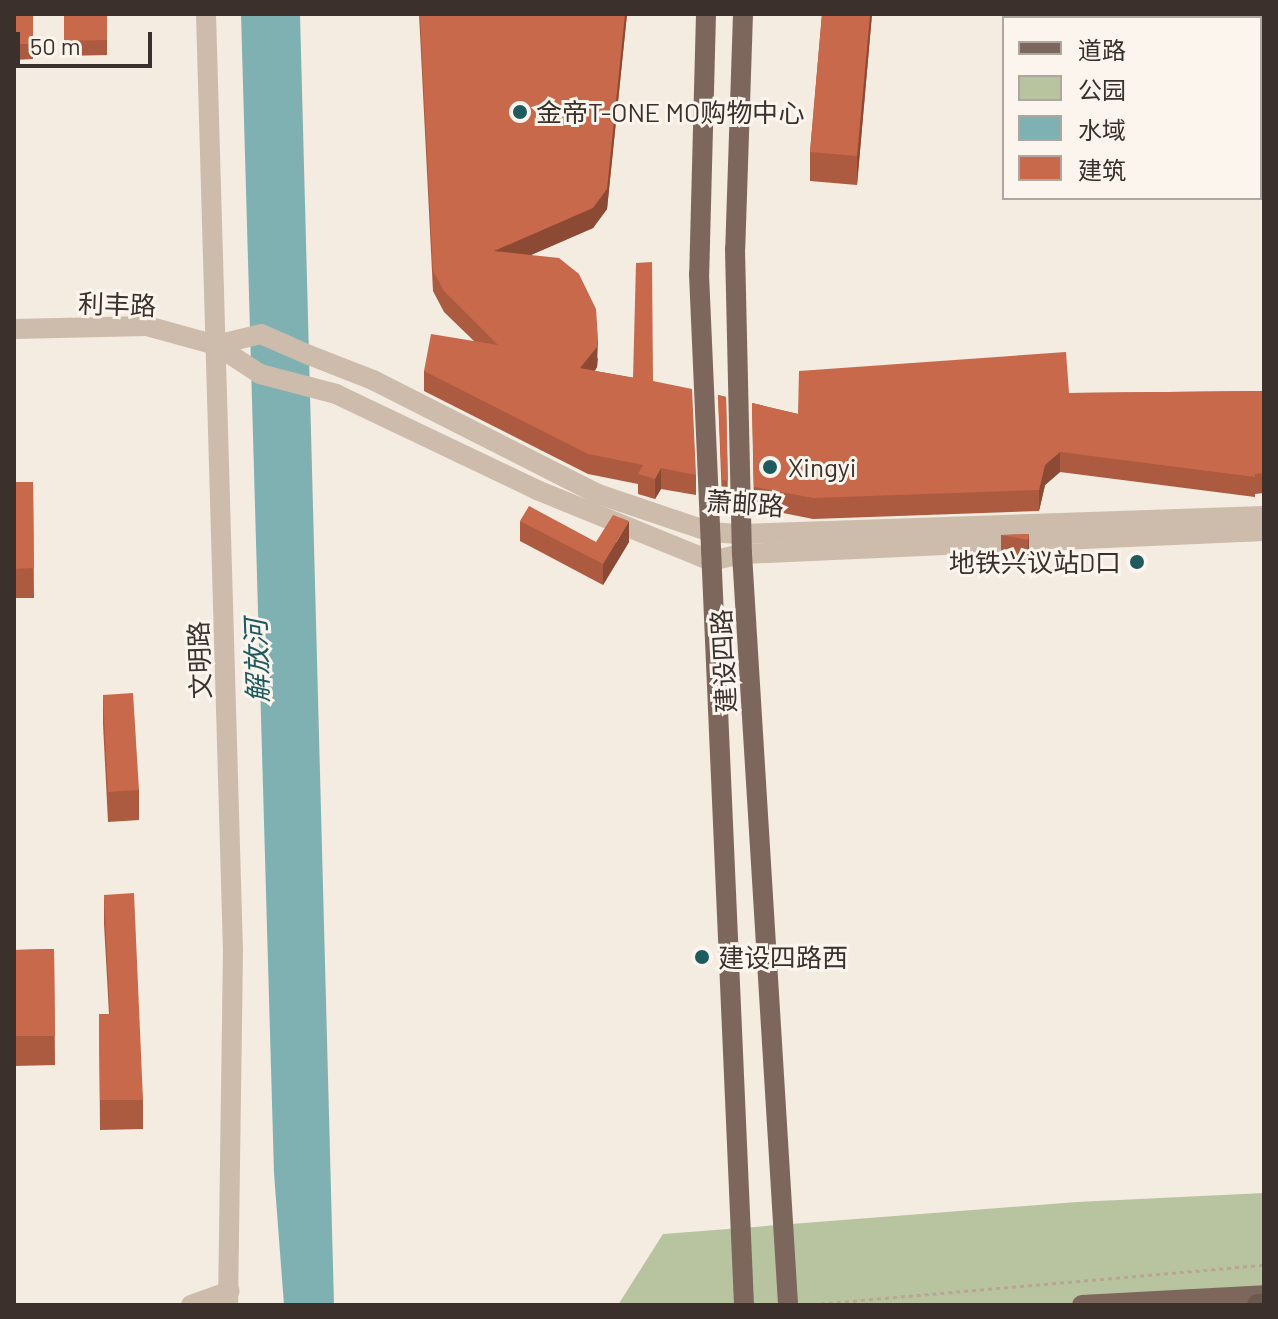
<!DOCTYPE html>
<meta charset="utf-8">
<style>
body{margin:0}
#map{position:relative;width:1278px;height:1319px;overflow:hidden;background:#f4ebe1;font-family:Barlow,"Noto Sans SC",sans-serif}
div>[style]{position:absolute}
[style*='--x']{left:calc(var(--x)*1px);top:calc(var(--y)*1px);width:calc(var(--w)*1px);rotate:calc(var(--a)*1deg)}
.green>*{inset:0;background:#b8c4a0}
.water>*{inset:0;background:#7fb0b2}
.path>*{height:3px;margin-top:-1.5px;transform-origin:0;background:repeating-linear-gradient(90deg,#b9a596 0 4px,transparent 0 8px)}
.minor>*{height:20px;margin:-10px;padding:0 10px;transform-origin:10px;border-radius:10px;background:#cdbbac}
.tertiary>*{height:20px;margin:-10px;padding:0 10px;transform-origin:10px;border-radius:10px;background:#cdbbac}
.primary>*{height:20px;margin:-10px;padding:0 10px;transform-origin:10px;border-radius:10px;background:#7d675c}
.trunk>*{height:22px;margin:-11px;padding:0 11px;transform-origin:11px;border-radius:11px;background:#6c584f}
.tertiary-bridge>*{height:20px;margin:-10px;padding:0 10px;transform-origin:10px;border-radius:10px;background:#cdbbac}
.wall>*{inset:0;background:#ac5a40}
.shaded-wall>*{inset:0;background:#8c4a34}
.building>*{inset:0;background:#c8694b}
.dots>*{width:22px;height:22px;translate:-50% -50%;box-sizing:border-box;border:4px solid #fbf5ee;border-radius:50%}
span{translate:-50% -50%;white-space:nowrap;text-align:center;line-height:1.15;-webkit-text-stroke:6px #fbf5ee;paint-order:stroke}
.poi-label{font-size:26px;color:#3b302b}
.left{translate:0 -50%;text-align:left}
.right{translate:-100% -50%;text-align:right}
.street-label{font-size:26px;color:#3b302b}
.water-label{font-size:28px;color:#1f5a5e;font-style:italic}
.frame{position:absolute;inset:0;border:16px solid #3b302b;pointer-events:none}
.legend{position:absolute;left:1002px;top:16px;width:260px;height:184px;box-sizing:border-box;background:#fbf5ee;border:2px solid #aea6a0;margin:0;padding:10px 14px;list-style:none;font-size:24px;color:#3b302b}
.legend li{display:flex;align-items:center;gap:16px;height:40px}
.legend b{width:40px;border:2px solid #aea6a0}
.scale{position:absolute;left:16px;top:32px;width:136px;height:36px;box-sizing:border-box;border:4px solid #3b302b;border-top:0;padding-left:10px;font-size:24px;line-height:28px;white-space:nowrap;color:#3b302b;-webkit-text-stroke:6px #fbf5ee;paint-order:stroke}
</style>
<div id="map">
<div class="green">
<div style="clip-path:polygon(1264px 1193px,1264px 1305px,618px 1305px,663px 1234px,1077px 1202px)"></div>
</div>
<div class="water">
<div style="clip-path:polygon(241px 14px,300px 14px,334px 1305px,284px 1305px,274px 1173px)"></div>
</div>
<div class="path">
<div style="--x:805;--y:1305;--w:461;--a:-5"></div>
</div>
<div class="minor">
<div style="--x:191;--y:1305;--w:41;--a:-19.7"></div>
</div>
<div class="tertiary">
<div style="--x:206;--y:14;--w:935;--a:88.35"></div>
<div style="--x:233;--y:949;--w:356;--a:90.8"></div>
<div style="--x:14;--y:329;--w:133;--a:-1.3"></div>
<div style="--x:147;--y:326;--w:72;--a:15.4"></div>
<div style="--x:216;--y:345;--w:53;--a:33.4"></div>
<div style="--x:260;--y:374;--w:79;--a:14.7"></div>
<div style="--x:336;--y:394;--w:223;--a:25.5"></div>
<div style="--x:537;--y:490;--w:188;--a:22.2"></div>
<div style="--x:711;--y:561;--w:32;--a:-13"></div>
<div style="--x:742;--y:554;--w:523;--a:-2.52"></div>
<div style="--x:216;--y:345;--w:46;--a:-13.7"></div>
<div style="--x:309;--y:355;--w:69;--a:21.3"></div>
<div style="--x:373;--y:380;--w:252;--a:26.9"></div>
<div style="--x:598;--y:494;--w:118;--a:18.7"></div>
<div style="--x:710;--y:532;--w:32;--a:4"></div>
<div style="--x:742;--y:534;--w:522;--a:-1.97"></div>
</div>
<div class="primary">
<div style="--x:706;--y:14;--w:260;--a:91.5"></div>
<div style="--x:699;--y:274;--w:1032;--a:87.5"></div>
<div style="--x:743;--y:14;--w:235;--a:91.9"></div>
<div style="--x:735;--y:249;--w:305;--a:88.7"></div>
<div style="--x:742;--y:554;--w:752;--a:86.49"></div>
<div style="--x:1082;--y:1305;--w:182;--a:-3.1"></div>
</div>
<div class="trunk">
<div style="--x:1258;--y:1305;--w:6;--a:0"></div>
</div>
<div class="tertiary-bridge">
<div style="--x:261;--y:334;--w:52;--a:23.6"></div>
</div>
<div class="wall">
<div style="clip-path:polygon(14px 14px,33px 14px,33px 59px,14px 60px)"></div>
<div style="clip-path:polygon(64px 14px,107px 14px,107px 55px,64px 56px)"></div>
<div style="clip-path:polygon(419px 14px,627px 14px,607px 209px,593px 228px,531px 255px,598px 359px,597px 367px,595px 371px,653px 381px,696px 475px,696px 495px,661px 489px,655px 499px,638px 494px,638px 484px,588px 474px,424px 391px,424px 371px,474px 341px,444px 312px,433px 291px)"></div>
<div style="clip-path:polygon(822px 14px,872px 14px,857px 185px,810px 181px,810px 152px)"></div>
<div style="clip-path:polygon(1234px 14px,1264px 14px,1264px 36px,1260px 37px,1260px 18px,1235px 18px)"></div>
<div style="clip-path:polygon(1260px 38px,1264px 38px,1264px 170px,1260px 170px)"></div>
<div style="clip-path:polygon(1264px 391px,1264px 493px,1255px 494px,1255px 497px,1060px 472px,1045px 485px,1039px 511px,813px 519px,754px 507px,752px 403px,798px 414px,1069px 393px)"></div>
<div style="clip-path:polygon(718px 395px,726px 397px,728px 502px,722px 500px)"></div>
<div style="clip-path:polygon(14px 482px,33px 482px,34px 598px,14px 598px)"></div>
<div style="clip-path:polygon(520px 521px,596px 542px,629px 542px,603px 585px,520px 541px)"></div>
<div style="clip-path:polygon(1029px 534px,1029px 554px,1028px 561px,1001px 556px,1001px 535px)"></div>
<div style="clip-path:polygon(103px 695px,139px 790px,139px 820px,108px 822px,103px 724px)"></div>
<div style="clip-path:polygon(104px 895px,143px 1100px,143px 1129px,100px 1130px,99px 1014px,109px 1014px,104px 924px)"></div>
<div style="clip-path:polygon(54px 949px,55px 1065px,14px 1066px,14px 950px)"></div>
</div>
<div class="shaded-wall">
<div style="clip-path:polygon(625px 14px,627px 14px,607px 209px,593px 228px,494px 271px,494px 251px)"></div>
<div style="clip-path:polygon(870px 14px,872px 14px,857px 185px,857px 156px)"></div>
<div style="clip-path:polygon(598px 339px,597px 367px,580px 388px,580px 368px)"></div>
<div style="clip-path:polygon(1060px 452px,1060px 472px,1045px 485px,1039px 511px,1039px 490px,1045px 465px)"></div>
<div style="clip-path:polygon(661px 468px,661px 489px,655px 499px,655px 479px)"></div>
<div style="clip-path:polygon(629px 521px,629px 542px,603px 585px,603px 564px)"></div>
<div style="clip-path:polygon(1029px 534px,1029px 554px,1028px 561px,1028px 540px)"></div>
</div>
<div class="building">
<div style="clip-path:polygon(14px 14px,33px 14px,33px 44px,14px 44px)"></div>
<div style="clip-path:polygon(64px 14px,107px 14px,107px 40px,64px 41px)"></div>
<div style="clip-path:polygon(420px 14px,625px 14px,607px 189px,593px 208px,494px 251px,559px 258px,579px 274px,596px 309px,598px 339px,597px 347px,580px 368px,633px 378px,636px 263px,652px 262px,653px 381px,692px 389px,696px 475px,661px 468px,655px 479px,638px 474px,643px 465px,588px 454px,424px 371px,431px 334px,498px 345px,444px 291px,433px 271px)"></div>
<div style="clip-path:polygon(822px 14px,870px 14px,857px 156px,810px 152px)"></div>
<div style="clip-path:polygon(1260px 38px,1264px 38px,1264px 140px,1260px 141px)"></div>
<div style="clip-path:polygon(1066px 352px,1069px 393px,1264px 391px,1264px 473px,1255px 474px,1255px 477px,1060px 452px,1045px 465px,1039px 490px,813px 498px,754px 487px,752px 403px,798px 414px,799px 371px)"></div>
<div style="clip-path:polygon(718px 395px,726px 397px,728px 481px,722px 480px)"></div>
<div style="clip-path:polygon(14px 482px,33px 482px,34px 568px,14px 569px)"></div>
<div style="clip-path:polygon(529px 506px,596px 542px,613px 515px,629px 521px,603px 564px,520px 521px)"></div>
<div style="clip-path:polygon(1029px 534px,1028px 540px,1001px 535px)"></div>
<div style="clip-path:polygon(133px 693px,139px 790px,108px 792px,103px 695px)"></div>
<div style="clip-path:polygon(134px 893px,143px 1100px,100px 1100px,99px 1014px,110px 1014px,104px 895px)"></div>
<div style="clip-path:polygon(54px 949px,55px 1036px,14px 1036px,14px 950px)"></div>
</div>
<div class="dots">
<div style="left:520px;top:112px;background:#1f5a5e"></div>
<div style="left:770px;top:467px;background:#1f5a5e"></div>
<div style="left:1137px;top:562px;background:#1f5a5e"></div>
<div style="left:702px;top:957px;background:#1f5a5e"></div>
</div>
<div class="poi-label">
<span class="left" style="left:536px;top:112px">金帝T-ONE MO购物中心</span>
<span class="left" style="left:788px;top:467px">Xingyi</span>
<span class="right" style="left:1121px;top:562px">地铁兴议站D口</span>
<span class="left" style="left:718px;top:957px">建设四路西</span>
</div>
<div class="street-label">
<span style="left:117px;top:304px;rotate:2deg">利丰路</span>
<span style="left:745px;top:503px;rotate:4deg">萧邮路</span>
<span style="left:199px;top:660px;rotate:-92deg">文明路</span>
<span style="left:723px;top:661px;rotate:-93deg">建设四路</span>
</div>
<div class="water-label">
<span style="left:256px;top:661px;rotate:-92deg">解放河</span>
</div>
<div class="frame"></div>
<ul class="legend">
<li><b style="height:10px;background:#7d675c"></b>道路</li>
<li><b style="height:22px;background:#b8c4a0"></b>公园</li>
<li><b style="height:22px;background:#7fb0b2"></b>水域</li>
<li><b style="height:22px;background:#c8694b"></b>建筑</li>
</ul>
<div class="scale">50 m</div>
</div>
